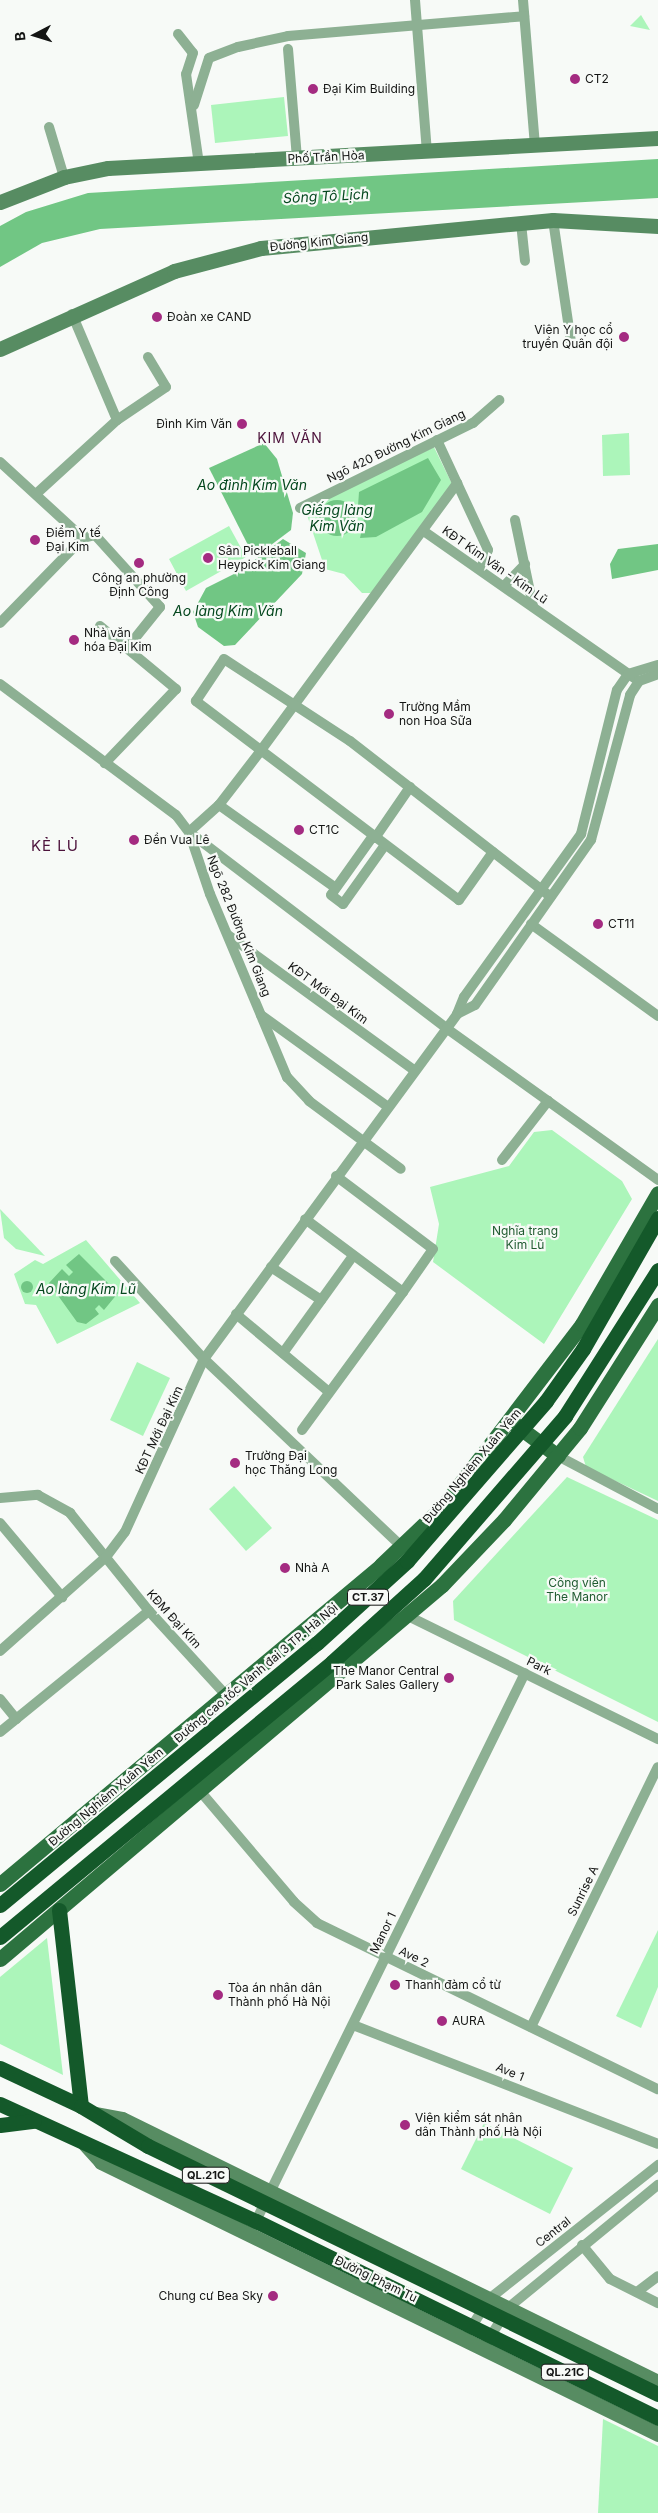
<!DOCTYPE html>
<meta charset="utf-8">
<style>
body{margin:0}
#map{position:relative;width:658px;height:2513px;overflow:hidden;background:#f7faf7;font-family:Inter,sans-serif}
div>[style]{position:absolute}
[style*='--x']{left:calc(var(--x)*1px);top:calc(var(--y)*1px);width:calc(var(--w)*1px);rotate:calc(var(--a)*1deg)}
.green>*{inset:0;background:#acf5ba}
.water>*{inset:0;background:#71c684}
.round{border-radius:50%}
.street>*{height:10px;margin:-5px;padding:0 5px;transform-origin:5px;border-radius:5px;background:#8db093}
.secondary>*{height:15px;margin:-7.5px;padding:0 7.5px;transform-origin:7.5px;border-radius:7.5px;background:#578c62}
.primary>*{height:15px;margin:-7.5px;padding:0 7.5px;transform-origin:7.5px;border-radius:7.5px;background:#2c723f}
.highway>*{height:15px;margin:-7.5px;padding:0 7.5px;transform-origin:7.5px;border-radius:7.5px;background:#14592a}
.highway-bridge>*{height:15px;margin:-7.5px;padding:0 7.5px;transform-origin:7.5px;border-radius:7.5px;background:#14592a}
.dots>*{width:14px;height:14px;translate:-50% -50%;box-sizing:border-box;border:2px solid #f7faf7;border-radius:50%}
span{translate:-50% -50%;white-space:nowrap;text-align:center;line-height:1.15;-webkit-text-stroke:4.5px #f7faf7;paint-order:stroke}
.shield-label span{padding:1px 4px;background:#f7faf7;border:1px solid;border-radius:4px;-webkit-text-stroke-width:0}
.shield-label{font-size:11px;color:#141514;font-weight:700}
.poi-label{font-size:12px;color:#141514}
.left{translate:0 -50%;text-align:left}
.right{translate:-100% -50%;text-align:right}
.street-label{font-size:12px;color:#141514}
.park-label{font-size:12px;color:#1f5b30}
.water-label{font-size:14px;color:#04471e;font-style:italic}
.neighbourhood-label{font-size:14px;color:#4c123b;letter-spacing:1px}
.quarter-label{font-size:15px;color:#4c123b;letter-spacing:1px}
.north{position:absolute;left:10px;top:10px;width:50px;height:50px;-webkit-text-stroke:4px #f7faf7;paint-order:stroke;rotate:265deg;font-size:14px;font-weight:700;line-height:20px;text-align:center;color:#141514}
.north::after{content:'';display:block;margin:auto;width:18px;height:22px;background:#141514;clip-path:polygon(50% 0,100% 100%,50% 72%,0 100%)}
</style>
<div id="map">
<div class="green">
<div style="clip-path:polygon(641px 15px,650px 30px,630px 26px)"></div>
<div style="clip-path:polygon(284px 97px,288px 136px,215px 143px,211px 105px)"></div>
<div style="clip-path:polygon(629px 433px,630px 475px,603px 476px,602px 435px)"></div>
<div style="clip-path:polygon(434px 447px,452px 484px,374px 593px,362px 593px,344px 574px,325px 569px,305px 509px)"></div>
<div style="clip-path:polygon(229px 526px,246px 557px,186px 591px,169px 559px)"></div>
<div style="clip-path:polygon(552px 1130px,622px 1181px,632px 1199px,544px 1344px,433px 1262px,439px 1224px,430px 1187px,509px 1166px,534px 1132px)"></div>
<div style="clip-path:polygon(0 1209px,45px 1256px,16px 1249px,4px 1238px)"></div>
<div style="clip-path:polygon(86px 1240px,140px 1303px,57px 1344px,36px 1305px,25px 1304px,14px 1274px,35px 1260px,43px 1264px)"></div>
<div style="clip-path:polygon(658px 1339px,658px 1501px,586px 1467px,583px 1457px)"></div>
<div style="clip-path:polygon(137px 1362px,170px 1378px,143px 1436px,110px 1420px)"></div>
<div style="clip-path:polygon(567px 1477px,658px 1520px,658px 1722px,454px 1620px,453px 1601px)"></div>
<div style="clip-path:polygon(234px 1486px,272px 1528px,246px 1551px,209px 1509px)"></div>
<div style="clip-path:polygon(658px 1930px,658px 1987px,641px 2028px,616px 2016px)"></div>
<div style="clip-path:polygon(47px 1938px,63px 2075px,0 2044px,0 1977px)"></div>
<div style="clip-path:polygon(484px 2123px,573px 2168px,550px 2214px,461px 2169px)"></div>
<div style="clip-path:polygon(603px 2419px,658px 2446px,658px 2513px,598px 2513px)"></div>
</div>
<div class="water">
<div style="clip-path:polygon(658px 159px,658px 198px,100px 229px,42px 243px,0 267px,0 226px,26px 212px,88px 193px)"></div>
<div style="clip-path:polygon(264px 443px,277px 459px,293px 513px,291px 530px,267px 548px,251px 551px,209px 468px)"></div>
<div style="clip-path:polygon(428px 458px,441px 480px,422px 512px,376px 537px,360px 538px,365px 514px,358px 506px,359px 492px)"></div>
<div class="round" style="left:319px;top:500px;width:36px;height:36px"></div>
<div style="clip-path:polygon(283px 539px,306px 553px,302px 574px,235px 645px,224px 646px,198px 627px,193px 612px,206px 588px,240px 571px)"></div>
<div style="clip-path:polygon(658px 544px,658px 570px,612px 579px,610px 564px,618px 549px)"></div>
<div style="clip-path:polygon(79px 1254px,118px 1293px,104px 1310px,99px 1305px,95px 1309px,99px 1314px,86px 1324px,77px 1322px,49px 1283px,62px 1269px,69px 1276px,73px 1272px,66px 1265px)"></div>
<div class="round" style="left:21px;top:1281px;width:12px;height:12px"></div>
</div>
<div class="street">
<div style="--x:415;--y:0;--w:151;--a:85.5"></div>
<div style="--x:523;--y:0;--w:145;--a:85.3"></div>
<div style="--x:178;--y:34;--w:24;--a:52"></div>
<div style="--x:193;--y:53;--w:22;--a:108"></div>
<div style="--x:186;--y:74;--w:91;--a:81.8"></div>
<div style="--x:288;--y:49;--w:110;--a:85.3"></div>
<div style="--x:194;--y:105;--w:49;--a:-72.3"></div>
<div style="--x:209;--y:58;--w:31;--a:-21"></div>
<div style="--x:238;--y:47;--w:51;--a:-12.4"></div>
<div style="--x:288;--y:36;--w:237;--a:-4.8"></div>
<div style="--x:49;--y:127;--w:52;--a:73.3"></div>
<div style="--x:553;--y:220;--w:123;--a:81.6"></div>
<div style="--x:521;--y:223;--w:38;--a:84"></div>
<div style="--x:72;--y:314;--w:115;--a:67"></div>
<div style="--x:437;--y:440;--w:121;--a:65.1"></div>
<div style="--x:488;--y:550;--w:19;--a:111"></div>
<div style="--x:0;--y:462;--w:113;--a:42.5"></div>
<div style="--x:83;--y:538;--w:12;--a:-14"></div>
<div style="--x:95;--y:535;--w:97;--a:47.9"></div>
<div style="--x:160;--y:607;--w:53;--a:128.8"></div>
<div style="--x:36;--y:494;--w:110;--a:-42.4"></div>
<div style="--x:117;--y:420;--w:59;--a:-34"></div>
<div style="--x:166;--y:387;--w:35;--a:-121"></div>
<div style="--x:300;--y:508;--w:193;--a:-26.2"></div>
<div style="--x:473;--y:423;--w:35;--a:-41"></div>
<div style="--x:515;--y:520;--w:88;--a:78.2"></div>
<div style="--x:425;--y:532;--w:255;--a:34.9"></div>
<div style="--x:505;--y:585;--w:29;--a:-46"></div>
<div style="--x:0;--y:623;--w:119;--a:-45.7"></div>
<div style="--x:100;--y:626;--w:99;--a:39.7"></div>
<div style="--x:176;--y:689;--w:103;--a:133.8"></div>
<div style="--x:0;--y:684;--w:219;--a:36.7"></div>
<div style="--x:176;--y:815;--w:21;--a:53"></div>
<div style="--x:189;--y:832;--w:65;--a:71.3"></div>
<div style="--x:210;--y:894;--w:199;--a:67.2"></div>
<div style="--x:287;--y:1077;--w:33;--a:47"></div>
<div style="--x:309;--y:1101;--w:114;--a:36.5"></div>
<div style="--x:219;--y:805;--w:143;--a:35.4"></div>
<div style="--x:189;--y:832;--w:323;--a:37.3"></div>
<div style="--x:446;--y:1028;--w:261;--a:35.6"></div>
<div style="--x:189;--y:832;--w:40;--a:-42"></div>
<div style="--x:219;--y:805;--w:66;--a:-52.4"></div>
<div style="--x:259;--y:753;--w:335;--a:-53.7"></div>
<div style="--x:373;--y:836;--w:72;--a:125.4"></div>
<div style="--x:331;--y:895;--w:15;--a:37"></div>
<div style="--x:343;--y:904;--w:72;--a:-54.6"></div>
<div style="--x:375;--y:838;--w:62;--a:-55.5"></div>
<div style="--x:493;--y:852;--w:59;--a:125.3"></div>
<div style="--x:459;--y:900;--w:330;--a:-142.9"></div>
<div style="--x:196;--y:701;--w:50;--a:-56.3"></div>
<div style="--x:224;--y:659;--w:150;--a:33.1"></div>
<div style="--x:350;--y:741;--w:254;--a:37.8"></div>
<div style="--x:531;--y:924;--w:157;--a:35.9"></div>
<div style="--x:228;--y:935;--w:231;--a:36"></div>
<div style="--x:457;--y:1014;--w:20;--a:-27"></div>
<div style="--x:475;--y:1005;--w:202;--a:-54.9"></div>
<div style="--x:591;--y:840;--w:150;--a:-74.9"></div>
<div style="--x:630;--y:695;--w:17;--a:-57"></div>
<div style="--x:639;--y:681;--w:20;--a:-20"></div>
<div style="--x:261;--y:1015;--w:157;--a:35.9"></div>
<div style="--x:502;--y:1160;--w:75;--a:-52.1"></div>
<div style="--x:336;--y:1176;--w:121;--a:37"></div>
<div style="--x:433;--y:1249;--w:52;--a:124.9"></div>
<div style="--x:115;--y:1261;--w:132;--a:47.8"></div>
<div style="--x:204;--y:1359;--w:273;--a:43.5"></div>
<div style="--x:271;--y:1267;--w:60;--a:33.4"></div>
<div style="--x:236;--y:1314;--w:121;--a:40"></div>
<div style="--x:283;--y:1353;--w:120;--a:-54.2"></div>
<div style="--x:302;--y:1430;--w:171;--a:-53.8"></div>
<div style="--x:403;--y:1292;--w:122;--a:-143.3"></div>
<div style="--x:558;--y:1456;--w:113;--a:27.9"></div>
<div style="--x:0;--y:1498;--w:38;--a:-5"></div>
<div style="--x:38;--y:1495;--w:37;--a:29"></div>
<div style="--x:70;--y:1513;--w:126;--a:51.1"></div>
<div style="--x:149;--y:1611;--w:115;--a:47.5"></div>
<div style="--x:0;--y:1523;--w:97;--a:50"></div>
<div style="--x:408;--y:1616;--w:279;--a:26.2"></div>
<div style="--x:0;--y:1651;--w:142;--a:-41.6"></div>
<div style="--x:106;--y:1557;--w:31;--a:-53"></div>
<div style="--x:125;--y:1532;--w:190;--a:-65.5"></div>
<div style="--x:204;--y:1359;--w:428;--a:-53.7"></div>
<div style="--x:457;--y:1014;--w:18;--a:-68"></div>
<div style="--x:464;--y:997;--w:201;--a:-54.3"></div>
<div style="--x:581;--y:834;--w:148;--a:-76"></div>
<div style="--x:617;--y:690;--w:19;--a:-55"></div>
<div style="--x:628;--y:674;--w:31;--a:-17"></div>
<div style="--x:0;--y:1699;--w:26;--a:51"></div>
<div style="--x:0;--y:1732;--w:192;--a:-39.1"></div>
<div style="--x:200;--y:1791;--w:145;--a:49.7"></div>
<div style="--x:294;--y:1902;--w:31;--a:42"></div>
<div style="--x:317;--y:1923;--w:379;--a:26"></div>
<div style="--x:353;--y:2025;--w:327;--a:21.3"></div>
<div style="--x:531;--y:2027;--w:289;--a:-64"></div>
<div style="--x:253;--y:2227;--w:617;--a:-63.85"></div>
<div style="--x:582;--y:2245;--w:44;--a:50.5"></div>
<div style="--x:610;--y:2279;--w:54;--a:26.6"></div>
<div style="--x:637;--y:2292;--w:26;--a:-37"></div>
<div style="--x:469;--y:2331;--w:38;--a:-58"></div>
<div style="--x:489;--y:2299;--w:216;--a:-38.4"></div>
<div style="--x:487;--y:2342;--w:40;--a:-58"></div>
<div style="--x:508;--y:2308;--w:194;--a:-39.4"></div>
</div>
<div class="secondary">
<div style="--x:0;--y:202;--w:69;--a:-21.3"></div>
<div style="--x:64;--y:177;--w:45;--a:-11.6"></div>
<div style="--x:108;--y:168;--w:551;--a:-3.12"></div>
<div style="--x:0;--y:349;--w:191;--a:-24.1"></div>
<div style="--x:174;--y:271;--w:90;--a:-14.8"></div>
<div style="--x:261;--y:248;--w:293;--a:-5.5"></div>
<div style="--x:553;--y:220;--w:105;--a:3.3"></div>
<div style="--x:96;--y:2114;--w:26;--a:11"></div>
<div style="--x:122;--y:2119;--w:597;--a:26.14"></div>
<div style="--x:85;--y:2144;--w:24;--a:48"></div>
<div style="--x:101;--y:2162;--w:620;--a:26.03"></div>
</div>
<div class="primary">
<div style="--x:512;--y:1422;--w:57;--a:36.5"></div>
<div style="--x:0;--y:1884;--w:497;--a:-39.9"></div>
<div style="--x:381;--y:1565;--w:86;--a:-43.6"></div>
<div style="--x:443;--y:1506;--w:229;--a:-52.6"></div>
<div style="--x:582;--y:1324;--w:151;--a:-59.9"></div>
<div style="--x:0;--y:1959;--w:579;--a:-40.24"></div>
<div style="--x:442;--y:1585;--w:90;--a:-46.4"></div>
<div style="--x:504;--y:1520;--w:119;--a:-50.4"></div>
<div style="--x:580;--y:1428;--w:146;--a:-57.6"></div>
</div>
<div class="highway">
<div style="--x:59;--y:1910;--w:197;--a:83.6"></div>
<div style="--x:0;--y:2068;--w:89;--a:25.1"></div>
<div style="--x:81;--y:2106;--w:78;--a:30.8"></div>
<div style="--x:148;--y:2146;--w:567;--a:25.93"></div>
<div style="--x:0;--y:2104;--w:281;--a:24.6"></div>
<div style="--x:256;--y:2221;--w:448;--a:26.1"></div>
<div style="--x:0;--y:2125;--w:34;--a:-7"></div>
</div>
<div class="highway-bridge">
<div style="--x:0;--y:1905;--w:411;--a:-39.6"></div>
<div style="--x:317;--y:1643;--w:122;--a:-42.3"></div>
<div style="--x:407;--y:1561;--w:212;--a:-49"></div>
<div style="--x:546;--y:1401;--w:64;--a:-54.6"></div>
<div style="--x:583;--y:1349;--w:151;--a:-60.2"></div>
<div style="--x:0;--y:1937;--w:431;--a:-39.6"></div>
<div style="--x:332;--y:1662;--w:124;--a:-42.1"></div>
<div style="--x:424;--y:1579;--w:216;--a:-49.1"></div>
<div style="--x:565;--y:1416;--w:173;--a:-57.5"></div>
</div>
<div class="dots">
<div style="left:575px;top:79px;background:#a42b81"></div>
<div style="left:313px;top:89px;background:#a42b81"></div>
<div style="left:157px;top:317px;background:#a42b81"></div>
<div style="left:624px;top:337px;background:#a42b81"></div>
<div style="left:242px;top:424px;background:#a42b81"></div>
<div style="left:35px;top:540px;background:#a42b81"></div>
<div style="left:208px;top:558px;background:#a42b81"></div>
<div style="left:139px;top:563px;background:#a42b81"></div>
<div style="left:74px;top:640px;background:#a42b81"></div>
<div style="left:389px;top:714px;background:#a42b81"></div>
<div style="left:299px;top:830px;background:#a42b81"></div>
<div style="left:134px;top:840px;background:#a42b81"></div>
<div style="left:598px;top:924px;background:#a42b81"></div>
<div style="left:235px;top:1463px;background:#a42b81"></div>
<div style="left:285px;top:1568px;background:#a42b81"></div>
<div style="left:449px;top:1678px;background:#a42b81"></div>
<div style="left:395px;top:1985px;background:#a42b81"></div>
<div style="left:218px;top:1995px;background:#a42b81"></div>
<div style="left:442px;top:2021px;background:#a42b81"></div>
<div style="left:405px;top:2125px;background:#a42b81"></div>
<div style="left:273px;top:2296px;background:#a42b81"></div>
</div>
<div class="shield-label">
<span style="left:368px;top:1597px">CT.37</span>
<span style="left:206px;top:2175px">QL.21C</span>
<span style="left:565px;top:2372px">QL.21C</span>
</div>
<div class="poi-label">
<span class="left" style="left:585px;top:79px">CT2</span>
<span class="left" style="left:323px;top:89px">Đại Kim Building</span>
<span class="left" style="left:167px;top:317px">Đoàn xe CAND</span>
<span class="right" style="left:613px;top:337px">Viện Y học cổ<br>truyền Quân đội</span>
<span class="right" style="left:232px;top:424px">Đình Kim Văn</span>
<span class="left" style="left:46px;top:540px">Điểm Y tế<br>Đại Kim</span>
<span class="left" style="left:218px;top:558px">Sân Pickleball<br>Heypick Kim Giang</span>
<span style="left:139px;top:585px">Công an phường<br>Định Công</span>
<span class="left" style="left:84px;top:640px">Nhà văn<br>hóa Đại Kim</span>
<span class="left" style="left:399px;top:714px">Trường Mầm<br>non Hoa Sữa</span>
<span class="left" style="left:309px;top:830px">CT1C</span>
<span class="left" style="left:144px;top:840px">Đền Vua Lê</span>
<span class="left" style="left:608px;top:924px">CT11</span>
<span class="left" style="left:245px;top:1463px">Trường Đại<br>học Thăng Long</span>
<span class="left" style="left:295px;top:1568px">Nhà A</span>
<span class="right" style="left:439px;top:1678px">The Manor Central<br>Park Sales Gallery</span>
<span class="left" style="left:405px;top:1985px">Thanh đàm cổ từ</span>
<span class="left" style="left:228px;top:1995px">Tòa án nhân dân<br>Thành phố Hà Nội</span>
<span class="left" style="left:452px;top:2021px">AURA</span>
<span class="left" style="left:415px;top:2125px">Viện kiểm sát nhân<br>dân Thành phố Hà Nội</span>
<span class="right" style="left:263px;top:2296px">Chung cư Bea Sky</span>
</div>
<div class="street-label">
<span style="left:326px;top:157px;rotate:-3deg">Phố Trần Hòa</span>
<span style="left:319px;top:242px;rotate:-6deg">Đường Kim Giang</span>
<span style="left:396px;top:446px;rotate:-26deg">Ngõ 420 Đường Kim Giang</span>
<span style="left:495px;top:565px;rotate:35deg">KĐT Kim Văn - Kim Lũ</span>
<span style="left:239px;top:926px;rotate:68deg">Ngõ 282 Đường Kim Giang</span>
<span style="left:328px;top:993px;rotate:36deg">KĐT Mới Đại Kim</span>
<span style="left:159px;top:1430px;rotate:-65deg">KĐT Mới Đại Kim</span>
<span style="left:472px;top:1466px;rotate:-50deg">Đường Nghiêm Xuân Yêm</span>
<span style="left:174px;top:1619px;rotate:48deg">KĐM Đại Kim</span>
<span style="left:539px;top:1666px;rotate:26deg">Park</span>
<span style="left:256px;top:1673px;rotate:-40deg">Đường cao tốc Vành đai 3 TP. Hà Nội</span>
<span style="left:106px;top:1797px;rotate:-40deg">Đường Nghiêm Xuân Yêm</span>
<span style="left:583px;top:1891px;rotate:-64deg">Sunrise A</span>
<span style="left:383px;top:1933px;rotate:-64deg">Manor 1</span>
<span style="left:414px;top:1957px;rotate:26deg">Ave 2</span>
<span style="left:510px;top:2072px;rotate:22deg">Ave 1</span>
<span style="left:553px;top:2232px;rotate:-38deg">Central</span>
<span style="left:376px;top:2279px;rotate:26deg">Đường Phạm Tu</span>
</div>
<div class="park-label">
<span style="left:525px;top:1238px">Nghĩa trang<br>Kim Lũ</span>
<span style="left:577px;top:1590px">Công viên<br>The Manor</span>
</div>
<div class="water-label">
<span style="left:326px;top:196px;rotate:-3deg">Sông Tô Lịch</span>
<span style="left:252px;top:485px">Ao đình Kim Văn</span>
<span style="left:337px;top:518px">Giếng làng<br>Kim Văn</span>
<span style="left:228px;top:611px">Ao làng Kim Văn</span>
<span style="left:86px;top:1289px">Ao làng Kim Lũ</span>
</div>
<div class="neighbourhood-label">
<span style="left:290px;top:438px">KIM VĂN</span>
</div>
<div class="quarter-label">
<span style="left:55px;top:846px">KẺ LỦ</span>
</div>
<div class="north">B</div>
</div>
